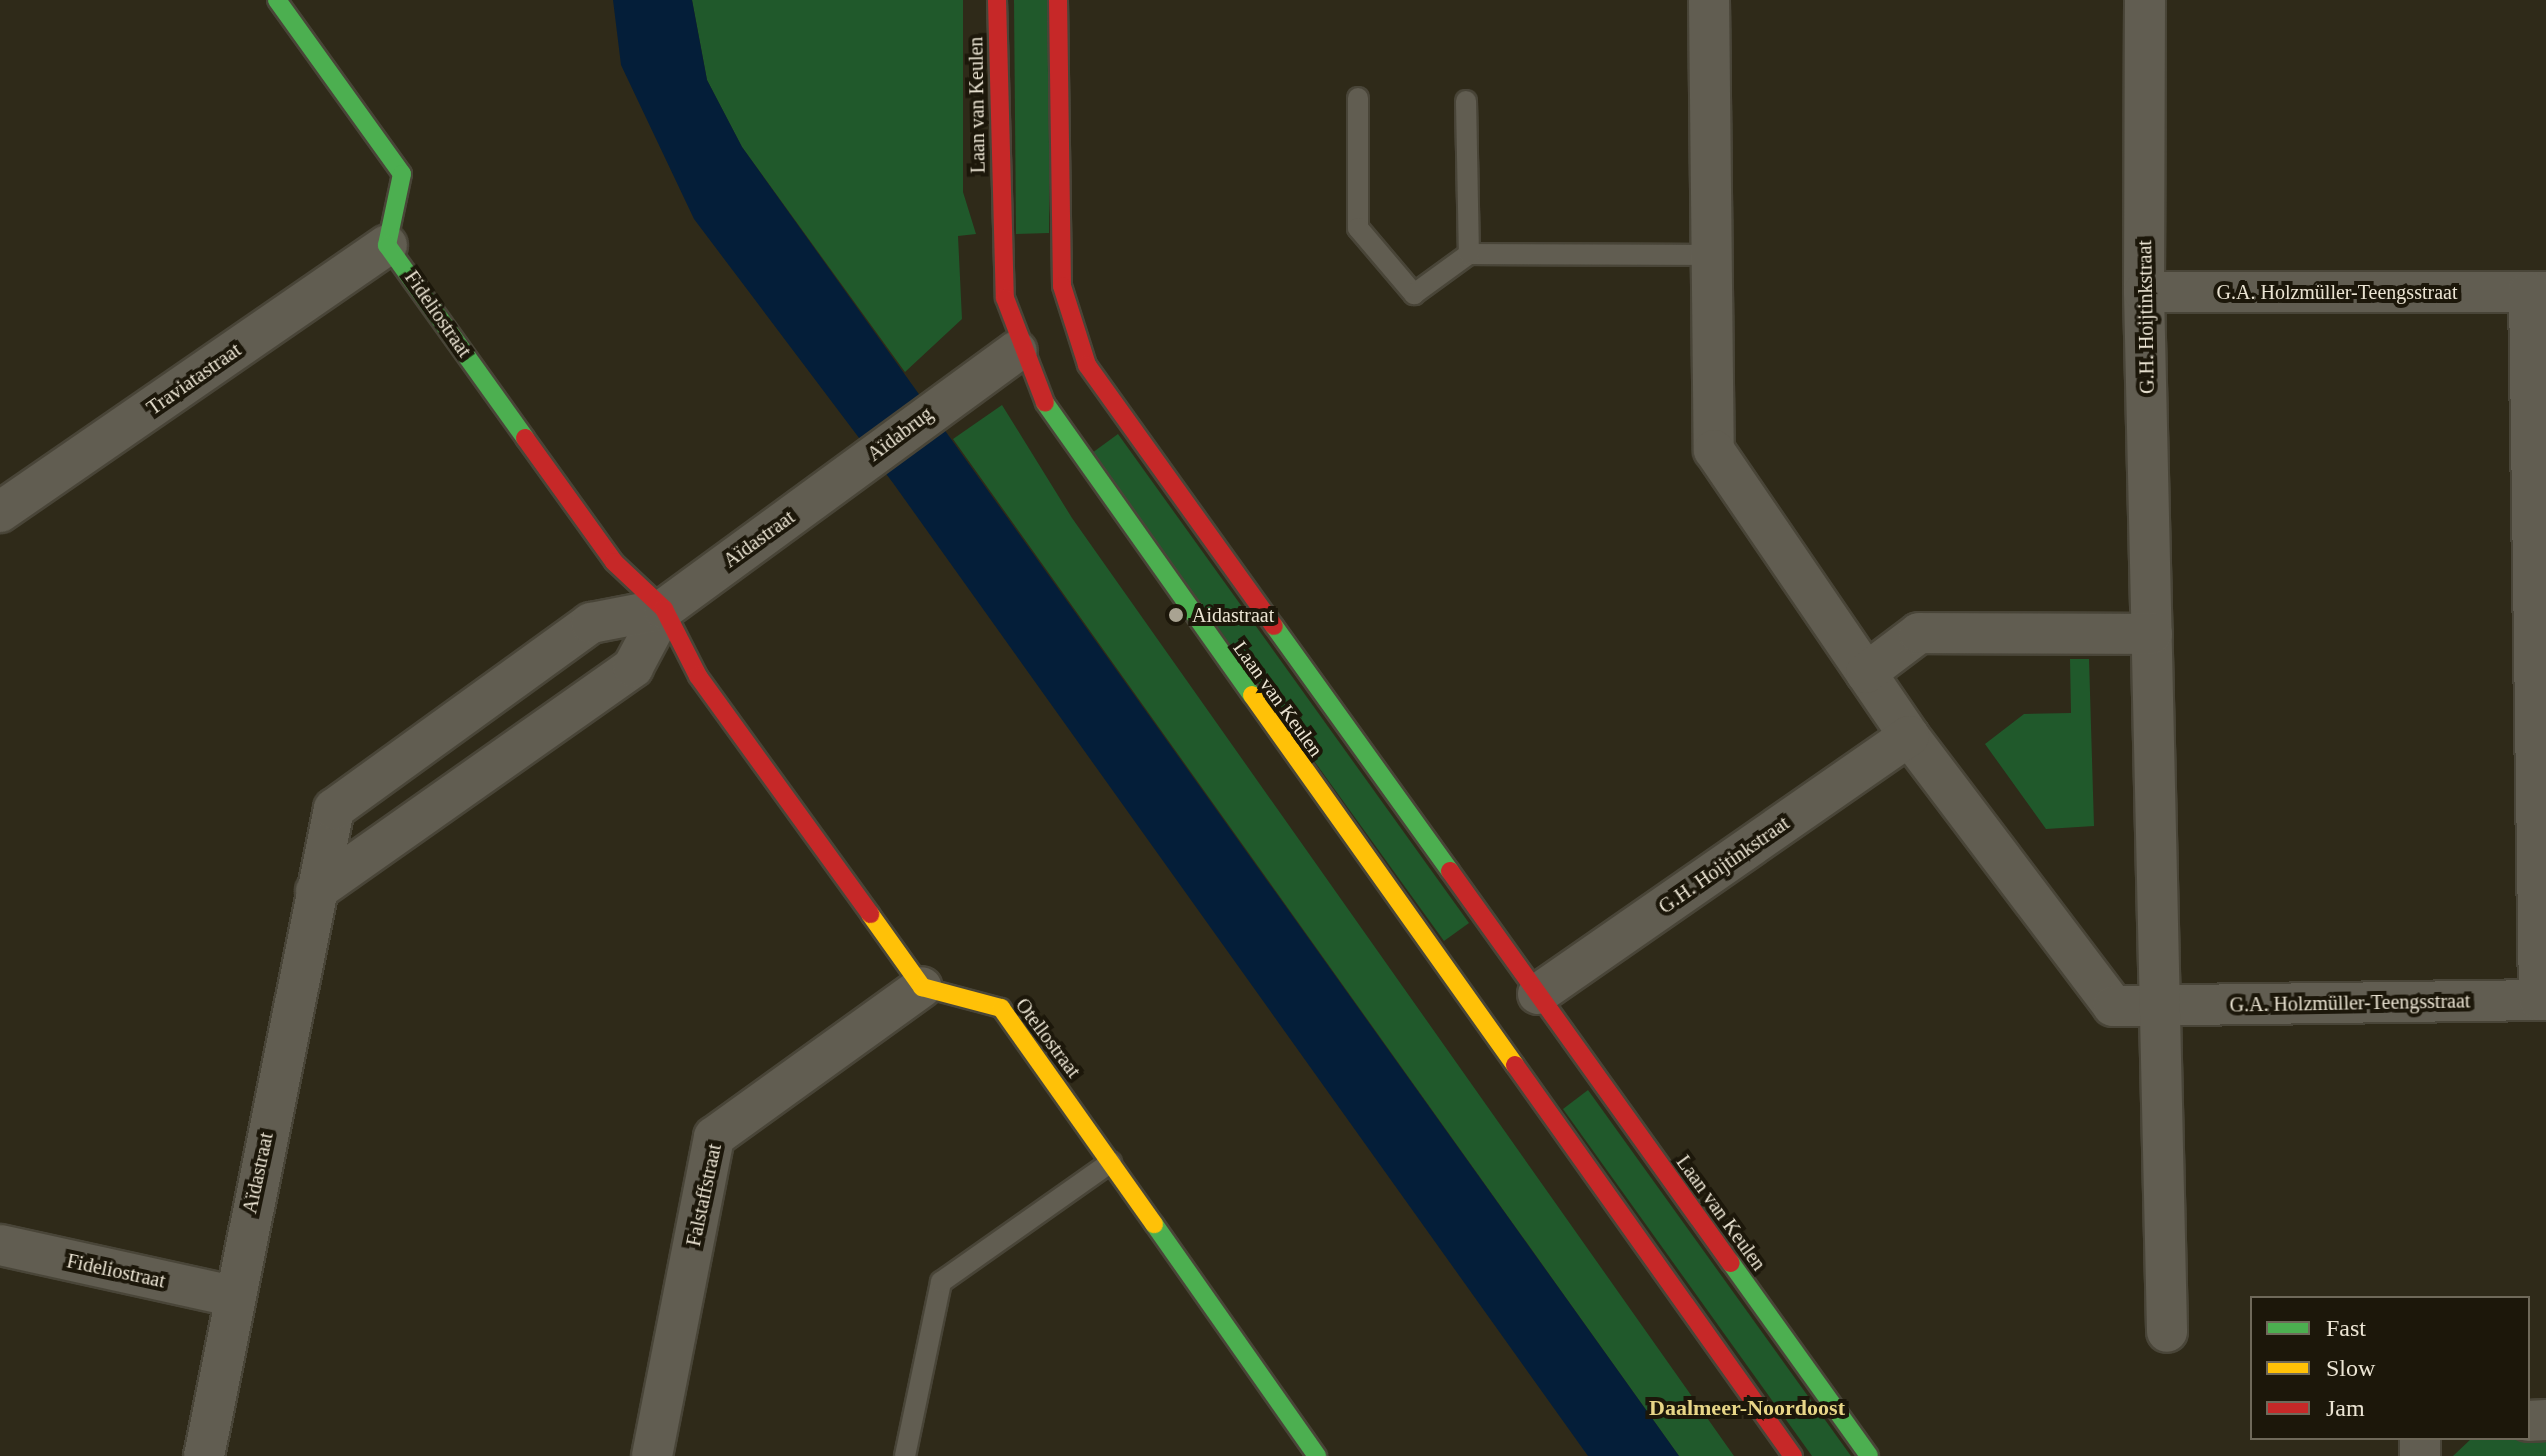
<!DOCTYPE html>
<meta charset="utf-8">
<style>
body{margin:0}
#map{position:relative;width:2546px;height:1456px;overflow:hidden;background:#2f2a19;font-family:Georgia,serif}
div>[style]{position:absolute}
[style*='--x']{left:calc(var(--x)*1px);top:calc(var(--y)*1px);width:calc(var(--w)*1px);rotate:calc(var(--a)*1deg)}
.green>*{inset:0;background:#20592b}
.water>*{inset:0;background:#041e39}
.roads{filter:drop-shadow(2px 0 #494538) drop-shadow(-2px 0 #494538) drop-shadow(0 2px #494538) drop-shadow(0 -2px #494538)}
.lane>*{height:20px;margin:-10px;padding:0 10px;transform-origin:10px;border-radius:10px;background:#615d51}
.street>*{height:40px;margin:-20px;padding:0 20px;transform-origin:20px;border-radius:20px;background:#615d51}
.fast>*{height:18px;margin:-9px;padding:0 9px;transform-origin:9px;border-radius:9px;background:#4caf50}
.slow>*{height:18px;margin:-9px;padding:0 9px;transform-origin:9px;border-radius:9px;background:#ffc107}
.jam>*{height:18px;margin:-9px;padding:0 9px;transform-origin:9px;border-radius:9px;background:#c62828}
.dots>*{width:22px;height:22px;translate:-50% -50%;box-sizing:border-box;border:4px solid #1c170a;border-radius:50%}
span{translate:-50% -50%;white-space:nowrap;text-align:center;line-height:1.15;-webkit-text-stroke:8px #1c170a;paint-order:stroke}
.street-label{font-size:20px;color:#ebe4d3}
.poi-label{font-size:20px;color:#ebe4d3}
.left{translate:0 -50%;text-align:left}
.neighbourhood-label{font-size:22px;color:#e7d587;font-weight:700}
.legend{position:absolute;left:2250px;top:1296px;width:280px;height:144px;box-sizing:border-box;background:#1c170a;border:2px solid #6f695a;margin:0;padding:10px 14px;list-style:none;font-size:24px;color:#ebe4d3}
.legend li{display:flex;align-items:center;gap:16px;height:40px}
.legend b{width:40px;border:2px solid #6f695a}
</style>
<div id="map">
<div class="green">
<div style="clip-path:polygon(692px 0,963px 0,963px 192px,976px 234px,958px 236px,962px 319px,905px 372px,742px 147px,707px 80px)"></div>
<div style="clip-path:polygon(1014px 0,1051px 0,1049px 233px,1016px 234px)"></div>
<div style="clip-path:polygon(1002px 405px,1072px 518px,1734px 1456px,1679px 1456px,953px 439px)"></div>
<div style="clip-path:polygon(1118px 434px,1469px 923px,1444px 941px,1092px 453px)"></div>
<div style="clip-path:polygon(2070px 659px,2089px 659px,2094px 826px,2046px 829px,1985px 744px,2024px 714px,2071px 713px)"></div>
<div style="clip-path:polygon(1588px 1090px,1851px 1456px,1812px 1456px,1563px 1109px)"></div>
<div style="clip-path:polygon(2546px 1437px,2546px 1456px,2453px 1456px,2472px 1438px)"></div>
</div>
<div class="water">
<div style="clip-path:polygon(613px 0,692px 0,707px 80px,742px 147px,1679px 1456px,1588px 1456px,893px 483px,694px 219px,621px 65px)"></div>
</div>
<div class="roads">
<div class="lane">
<div style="--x:1358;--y:98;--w:130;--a:90"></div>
<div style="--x:1358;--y:228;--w:87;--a:49.7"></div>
<div style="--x:1414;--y:294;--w:68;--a:-36"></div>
<div style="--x:1469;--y:254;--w:243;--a:0.2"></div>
<div style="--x:1466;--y:101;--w:153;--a:88.9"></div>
<div style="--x:905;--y:1456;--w:178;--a:-78.3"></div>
<div style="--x:941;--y:1282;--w:208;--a:-35.2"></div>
</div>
<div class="street">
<div style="--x:1709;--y:0;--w:450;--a:89.4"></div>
<div style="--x:1714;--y:450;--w:346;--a:55.7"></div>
<div style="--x:1909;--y:736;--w:338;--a:52.9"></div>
<div style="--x:2113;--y:1006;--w:433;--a:-0.8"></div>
<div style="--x:2145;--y:0;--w:292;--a:90.2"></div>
<div style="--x:2144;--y:292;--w:1040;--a:88.73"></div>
<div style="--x:2144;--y:292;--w:402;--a:0"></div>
<div style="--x:2529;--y:292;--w:708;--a:89.19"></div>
<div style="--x:0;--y:512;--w:470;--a:-34.6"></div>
<div style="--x:1866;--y:673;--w:66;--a:-37"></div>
<div style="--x:1919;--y:633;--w:233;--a:0.2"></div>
<div style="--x:316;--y:891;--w:388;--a:-35.2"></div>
<div style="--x:633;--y:667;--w:66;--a:-61.9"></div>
<div style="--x:1538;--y:994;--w:452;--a:-34.8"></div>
<div style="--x:0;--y:1245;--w:238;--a:12.4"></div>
<div style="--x:2528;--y:1421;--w:18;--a:-3"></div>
<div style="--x:2420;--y:1438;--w:18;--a:90"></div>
<div style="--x:204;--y:1456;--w:660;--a:-78.64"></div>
<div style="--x:334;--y:809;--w:317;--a:-35.9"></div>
<div style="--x:591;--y:623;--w:74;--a:-10.9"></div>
<div style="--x:664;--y:609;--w:437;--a:-36.2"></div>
<div style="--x:652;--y:1456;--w:325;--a:-79"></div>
<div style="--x:714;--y:1137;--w:256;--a:-35.8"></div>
</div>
<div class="fast">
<div style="--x:277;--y:0;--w:214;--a:54.3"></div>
<div style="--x:402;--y:174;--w:73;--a:101.9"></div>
<div style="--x:387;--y:245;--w:237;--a:54.4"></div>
<div style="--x:1045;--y:403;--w:358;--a:54.7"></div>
<div style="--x:1274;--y:626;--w:302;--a:54.3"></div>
<div style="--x:1154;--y:1224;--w:284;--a:54.9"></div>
<div style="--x:1731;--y:1263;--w:237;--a:54.4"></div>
</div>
<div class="slow">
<div style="--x:1252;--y:695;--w:454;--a:54.6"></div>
<div style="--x:870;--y:914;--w:90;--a:54.5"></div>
<div style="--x:922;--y:987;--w:82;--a:14.9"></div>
<div style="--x:1001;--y:1008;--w:265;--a:54.7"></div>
</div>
<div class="jam">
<div style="--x:997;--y:0;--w:298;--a:88.5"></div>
<div style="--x:1005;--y:298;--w:112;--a:69.1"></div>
<div style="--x:1058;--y:0;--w:286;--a:89.2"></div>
<div style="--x:1062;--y:286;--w:83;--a:72.4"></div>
<div style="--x:1087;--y:365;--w:321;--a:54.4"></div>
<div style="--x:525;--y:438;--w:153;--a:54.3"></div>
<div style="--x:614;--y:562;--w:69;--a:43.2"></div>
<div style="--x:664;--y:609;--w:75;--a:63.1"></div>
<div style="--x:698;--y:676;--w:294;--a:54.1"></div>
<div style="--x:1450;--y:871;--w:482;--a:54.4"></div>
<div style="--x:1515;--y:1065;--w:480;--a:54.6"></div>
</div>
</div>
<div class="dots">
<div style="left:1176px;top:615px;background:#a9a392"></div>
</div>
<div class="street-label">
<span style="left:977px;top:105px;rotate:-91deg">Laan van Keulen</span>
<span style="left:2337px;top:292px">G.A. Holzmüller-Teengsstraat</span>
<span style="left:438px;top:314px;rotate:55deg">Fideliostraat</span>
<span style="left:2146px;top:317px;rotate:-91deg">G.H. Hoijtinkstraat</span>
<span style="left:194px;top:379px;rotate:-35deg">Traviatastraat</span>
<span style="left:900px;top:434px;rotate:-37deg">Aïdabrug</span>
<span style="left:759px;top:539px;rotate:-36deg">Aïdastraat</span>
<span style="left:1278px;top:699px;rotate:54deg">Laan van Keulen</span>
<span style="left:1724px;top:865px;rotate:-35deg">G.H. Hoijtinkstraat</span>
<span style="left:2350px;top:1003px;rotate:-1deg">G.A. Holzmüller-Teengsstraat</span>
<span style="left:1048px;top:1038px;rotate:53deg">Otellostraat</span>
<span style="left:258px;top:1173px;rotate:-78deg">Aïdastraat</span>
<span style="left:704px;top:1195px;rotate:-78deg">Falstaffstraat</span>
<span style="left:1721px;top:1213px;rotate:54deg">Laan van Keulen</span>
<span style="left:116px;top:1271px;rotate:12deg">Fideliostraat</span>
</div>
<div class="poi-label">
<span class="left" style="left:1192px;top:615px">Aidastraat</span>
</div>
<div class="neighbourhood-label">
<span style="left:1747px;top:1408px">Daalmeer-Noordoost</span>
</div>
<ul class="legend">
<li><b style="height:10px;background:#4caf50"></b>Fast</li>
<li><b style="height:10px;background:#ffc107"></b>Slow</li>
<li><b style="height:10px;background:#c62828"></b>Jam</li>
</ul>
</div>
